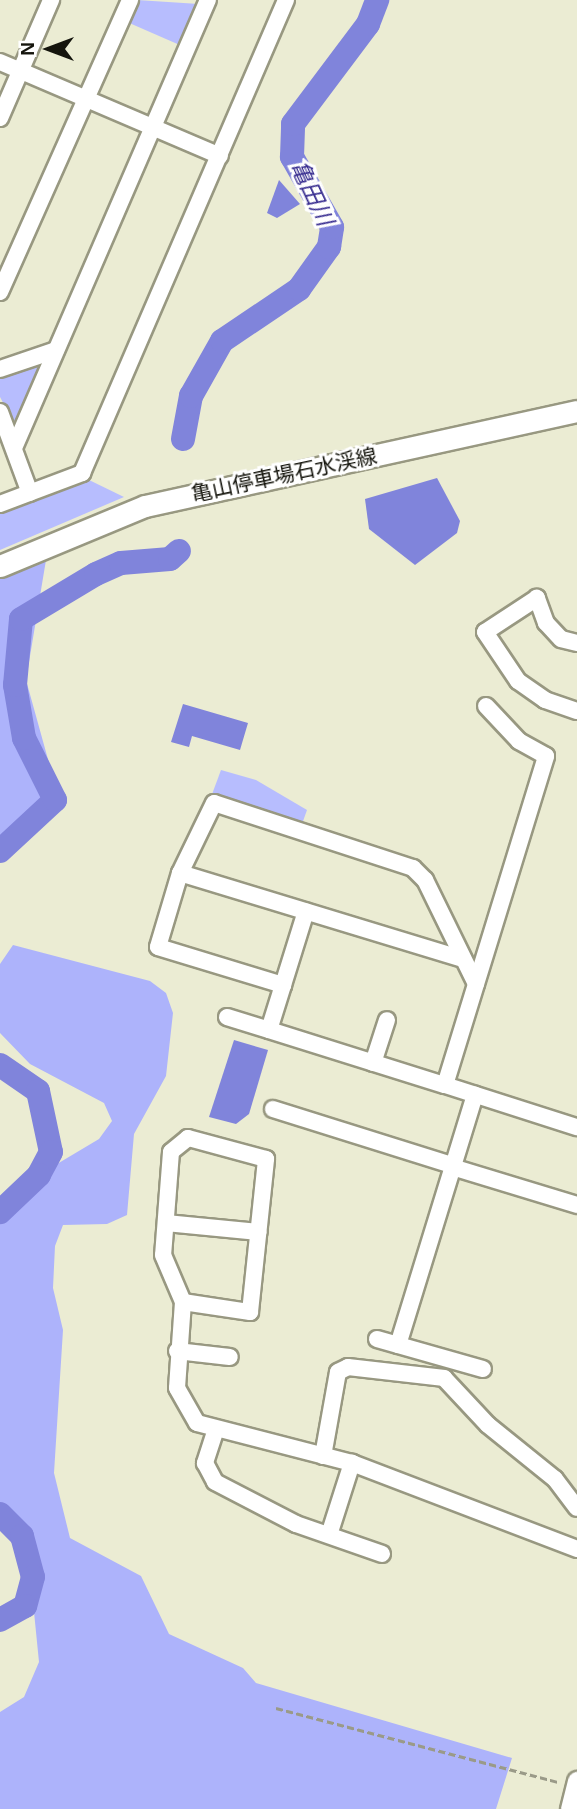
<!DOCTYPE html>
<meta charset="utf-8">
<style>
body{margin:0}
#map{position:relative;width:577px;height:1809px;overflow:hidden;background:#ebecd3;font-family:Helvetica,"Noto Sans JP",sans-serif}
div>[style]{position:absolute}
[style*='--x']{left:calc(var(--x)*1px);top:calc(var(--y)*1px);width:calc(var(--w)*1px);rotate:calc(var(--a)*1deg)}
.green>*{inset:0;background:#b7bdfe}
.forest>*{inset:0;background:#adb3fb}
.water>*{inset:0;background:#8084db}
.river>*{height:24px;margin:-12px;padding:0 12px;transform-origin:12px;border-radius:12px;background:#8084db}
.path>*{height:2.5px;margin-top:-1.25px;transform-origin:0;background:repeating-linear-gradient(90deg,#9a9a88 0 7px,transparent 0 10.5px)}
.roads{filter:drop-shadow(2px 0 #989881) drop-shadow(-2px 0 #989881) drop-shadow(0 2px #989881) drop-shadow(0 -2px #989881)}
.minor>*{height:16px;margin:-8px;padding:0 8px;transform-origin:8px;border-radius:8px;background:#fff}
.tertiary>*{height:19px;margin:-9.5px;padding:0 9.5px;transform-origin:9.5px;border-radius:9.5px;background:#fff}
.secondary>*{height:21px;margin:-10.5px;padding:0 10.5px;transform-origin:10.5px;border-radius:10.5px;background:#fff}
span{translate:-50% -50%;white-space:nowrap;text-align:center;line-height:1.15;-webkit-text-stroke:6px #fff;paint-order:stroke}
.street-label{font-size:21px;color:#15150d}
.water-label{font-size:23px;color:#362b8f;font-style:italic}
.north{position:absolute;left:14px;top:14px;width:70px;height:70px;-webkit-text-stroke:5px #fff;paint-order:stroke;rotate:270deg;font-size:19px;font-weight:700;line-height:28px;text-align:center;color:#15150d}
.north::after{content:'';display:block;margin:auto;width:24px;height:32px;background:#15150d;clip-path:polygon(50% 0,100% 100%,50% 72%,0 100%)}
</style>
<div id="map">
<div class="green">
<div style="clip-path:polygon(137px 0,199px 4px,182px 46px,127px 22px)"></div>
<div style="clip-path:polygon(36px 362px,41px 370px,15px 425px,0 397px,0 376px)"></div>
<div style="clip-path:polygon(87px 479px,124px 497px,0 550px,0 511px)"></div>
<div style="clip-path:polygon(221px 770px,256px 780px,307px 810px,302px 824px,211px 797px)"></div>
</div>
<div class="forest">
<div style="clip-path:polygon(47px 554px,26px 680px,49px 763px,49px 806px,40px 824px,0 846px,0 575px)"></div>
<div style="clip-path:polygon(13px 945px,150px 981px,166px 993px,173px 1013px,166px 1076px,134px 1134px,127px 1215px,107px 1224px,63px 1225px,55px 1246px,53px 1288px,63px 1330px,54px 1473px,70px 1538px,141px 1576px,169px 1634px,243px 1668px,256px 1683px,512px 1758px,496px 1809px,0 1809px,0 1712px,24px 1697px,39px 1662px,29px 1562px,0 1522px,0 1198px,99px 1139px,112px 1121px,104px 1103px,30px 1064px,0 1033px,0 964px)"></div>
</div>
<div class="water">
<div style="clip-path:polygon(279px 180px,300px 204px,277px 218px,267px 213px)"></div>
<div style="clip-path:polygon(437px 478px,460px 521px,457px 533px,415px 565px,369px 529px,365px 499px)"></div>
<div style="clip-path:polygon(183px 704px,248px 723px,240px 750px,192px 736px,189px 747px,171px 742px)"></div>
<div style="clip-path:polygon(234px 1040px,268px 1050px,249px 1114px,236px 1124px,209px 1117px)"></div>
</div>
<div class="river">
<div style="--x:183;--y:439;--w:44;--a:-79.5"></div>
<div style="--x:191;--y:396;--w:63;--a:-60.6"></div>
<div style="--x:222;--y:341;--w:93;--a:-34"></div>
<div style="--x:299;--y:289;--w:52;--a:-54.5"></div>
<div style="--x:329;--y:247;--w:20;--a:-81"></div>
<div style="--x:332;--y:227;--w:81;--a:-119.7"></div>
<div style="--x:292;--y:157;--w:33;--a:-88"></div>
<div style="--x:293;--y:124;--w:125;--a:-53.1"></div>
<div style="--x:368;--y:24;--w:26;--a:-69"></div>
<div style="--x:0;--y:851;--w:75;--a:-42.8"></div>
<div style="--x:55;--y:800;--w:69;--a:-116.6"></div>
<div style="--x:24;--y:738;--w:54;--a:-99.6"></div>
<div style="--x:15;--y:685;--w:66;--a:-84.8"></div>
<div style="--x:21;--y:619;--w:87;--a:-31"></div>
<div style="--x:96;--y:574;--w:27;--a:-24"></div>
<div style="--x:121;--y:563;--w:49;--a:-4.7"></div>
<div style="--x:170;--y:559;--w:12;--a:-42"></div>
<div style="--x:0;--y:1065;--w:46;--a:34.4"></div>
<div style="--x:38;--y:1091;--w:62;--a:78"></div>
<div style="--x:51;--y:1152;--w:26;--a:118"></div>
<div style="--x:39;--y:1175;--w:54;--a:136.5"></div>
<div style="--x:0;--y:1514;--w:31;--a:45"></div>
<div style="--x:22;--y:1536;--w:42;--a:75"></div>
<div style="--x:33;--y:1577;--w:30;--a:105"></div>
<div style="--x:25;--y:1606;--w:29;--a:151"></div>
</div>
<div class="path">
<div style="--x:276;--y:1708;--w:293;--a:14.7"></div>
</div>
<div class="roads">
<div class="minor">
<div style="--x:0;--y:62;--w:239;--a:23.1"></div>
<div style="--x:0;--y:118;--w:129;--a:-66.6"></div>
<div style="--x:0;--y:292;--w:320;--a:-66"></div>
<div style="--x:0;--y:369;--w:59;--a:-18.7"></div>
<div style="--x:0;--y:412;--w:86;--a:69.7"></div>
<div style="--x:14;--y:448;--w:488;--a:-66.6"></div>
<div style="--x:0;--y:504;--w:88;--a:-20.7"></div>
<div style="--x:82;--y:473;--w:515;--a:-66.67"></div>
<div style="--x:577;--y:643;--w:16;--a:-166"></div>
<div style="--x:561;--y:639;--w:22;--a:-133"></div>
<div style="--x:546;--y:623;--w:27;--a:-110"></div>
<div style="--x:537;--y:598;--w:62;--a:146.8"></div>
<div style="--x:485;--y:632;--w:59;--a:56"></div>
<div style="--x:518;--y:681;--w:33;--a:35"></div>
<div style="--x:545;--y:700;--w:34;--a:19"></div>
<div style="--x:180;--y:873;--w:296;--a:16.9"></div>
<div style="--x:476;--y:984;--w:116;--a:-116.1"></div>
<div style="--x:425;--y:880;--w:17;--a:-135"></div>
<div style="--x:413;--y:868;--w:209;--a:-161.9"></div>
<div style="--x:214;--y:803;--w:78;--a:115.9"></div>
<div style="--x:180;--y:873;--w:77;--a:106.6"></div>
<div style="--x:158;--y:947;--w:131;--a:16.9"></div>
<div style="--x:283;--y:985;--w:47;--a:107.3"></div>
<div style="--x:269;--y:1030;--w:184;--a:17.4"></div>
<div style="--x:445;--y:1085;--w:344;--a:-72.9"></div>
<div style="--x:546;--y:756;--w:31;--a:-151"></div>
<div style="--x:519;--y:741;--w:48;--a:-133.3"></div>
<div style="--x:283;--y:985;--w:77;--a:-72.7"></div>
<div style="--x:227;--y:1017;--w:44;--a:17.2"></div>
<div style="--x:373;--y:1063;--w:45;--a:-72"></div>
<div style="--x:445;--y:1085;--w:139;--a:17.7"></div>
<div style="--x:273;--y:1109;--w:188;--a:17.4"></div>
<div style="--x:452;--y:1167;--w:131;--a:16.9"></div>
<div style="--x:166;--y:1223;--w:93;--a:5.5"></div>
<div style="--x:183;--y:1302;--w:68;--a:8.5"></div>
<div style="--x:250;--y:1312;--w:154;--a:-84"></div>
<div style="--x:266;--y:1159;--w:81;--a:-164.9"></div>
<div style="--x:188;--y:1138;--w:22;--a:141"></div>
<div style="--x:171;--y:1152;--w:103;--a:94.4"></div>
<div style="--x:163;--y:1255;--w:51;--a:66.9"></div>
<div style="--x:183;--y:1302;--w:86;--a:94"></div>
<div style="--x:177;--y:1388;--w:40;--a:60.3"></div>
<div style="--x:197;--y:1423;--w:160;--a:14.5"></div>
<div style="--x:352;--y:1463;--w:241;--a:20.9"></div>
<div style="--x:377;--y:1339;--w:110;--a:15.8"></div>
<div style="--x:398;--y:1345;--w:262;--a:-72.9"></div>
<div style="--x:177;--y:1351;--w:53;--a:6.5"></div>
<div style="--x:215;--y:1432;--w:33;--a:108"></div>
<div style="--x:205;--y:1463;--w:21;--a:62"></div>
<div style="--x:215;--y:1482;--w:91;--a:27.4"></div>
<div style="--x:296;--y:1524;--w:91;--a:19.2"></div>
<div style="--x:323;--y:1456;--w:85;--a:-79.9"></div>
<div style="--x:338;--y:1372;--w:11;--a:-27"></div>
<div style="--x:348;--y:1367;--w:97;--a:6.5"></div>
<div style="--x:444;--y:1378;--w:64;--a:46.9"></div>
<div style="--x:488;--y:1425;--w:86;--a:38.9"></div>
<div style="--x:555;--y:1479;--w:36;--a:53"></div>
<div style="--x:329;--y:1535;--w:76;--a:-72.3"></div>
</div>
<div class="tertiary">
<div style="--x:570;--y:1809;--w:29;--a:-76"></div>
</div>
<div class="secondary">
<div style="--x:0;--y:566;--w:157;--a:-22.5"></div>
<div style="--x:145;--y:506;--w:442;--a:-12.4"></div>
</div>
</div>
<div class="street-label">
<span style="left:284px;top:475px;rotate:-12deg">亀山停車場石水渓線</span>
</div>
<div class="water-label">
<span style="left:312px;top:193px;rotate:65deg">亀田川</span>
</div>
<div class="north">N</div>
</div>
